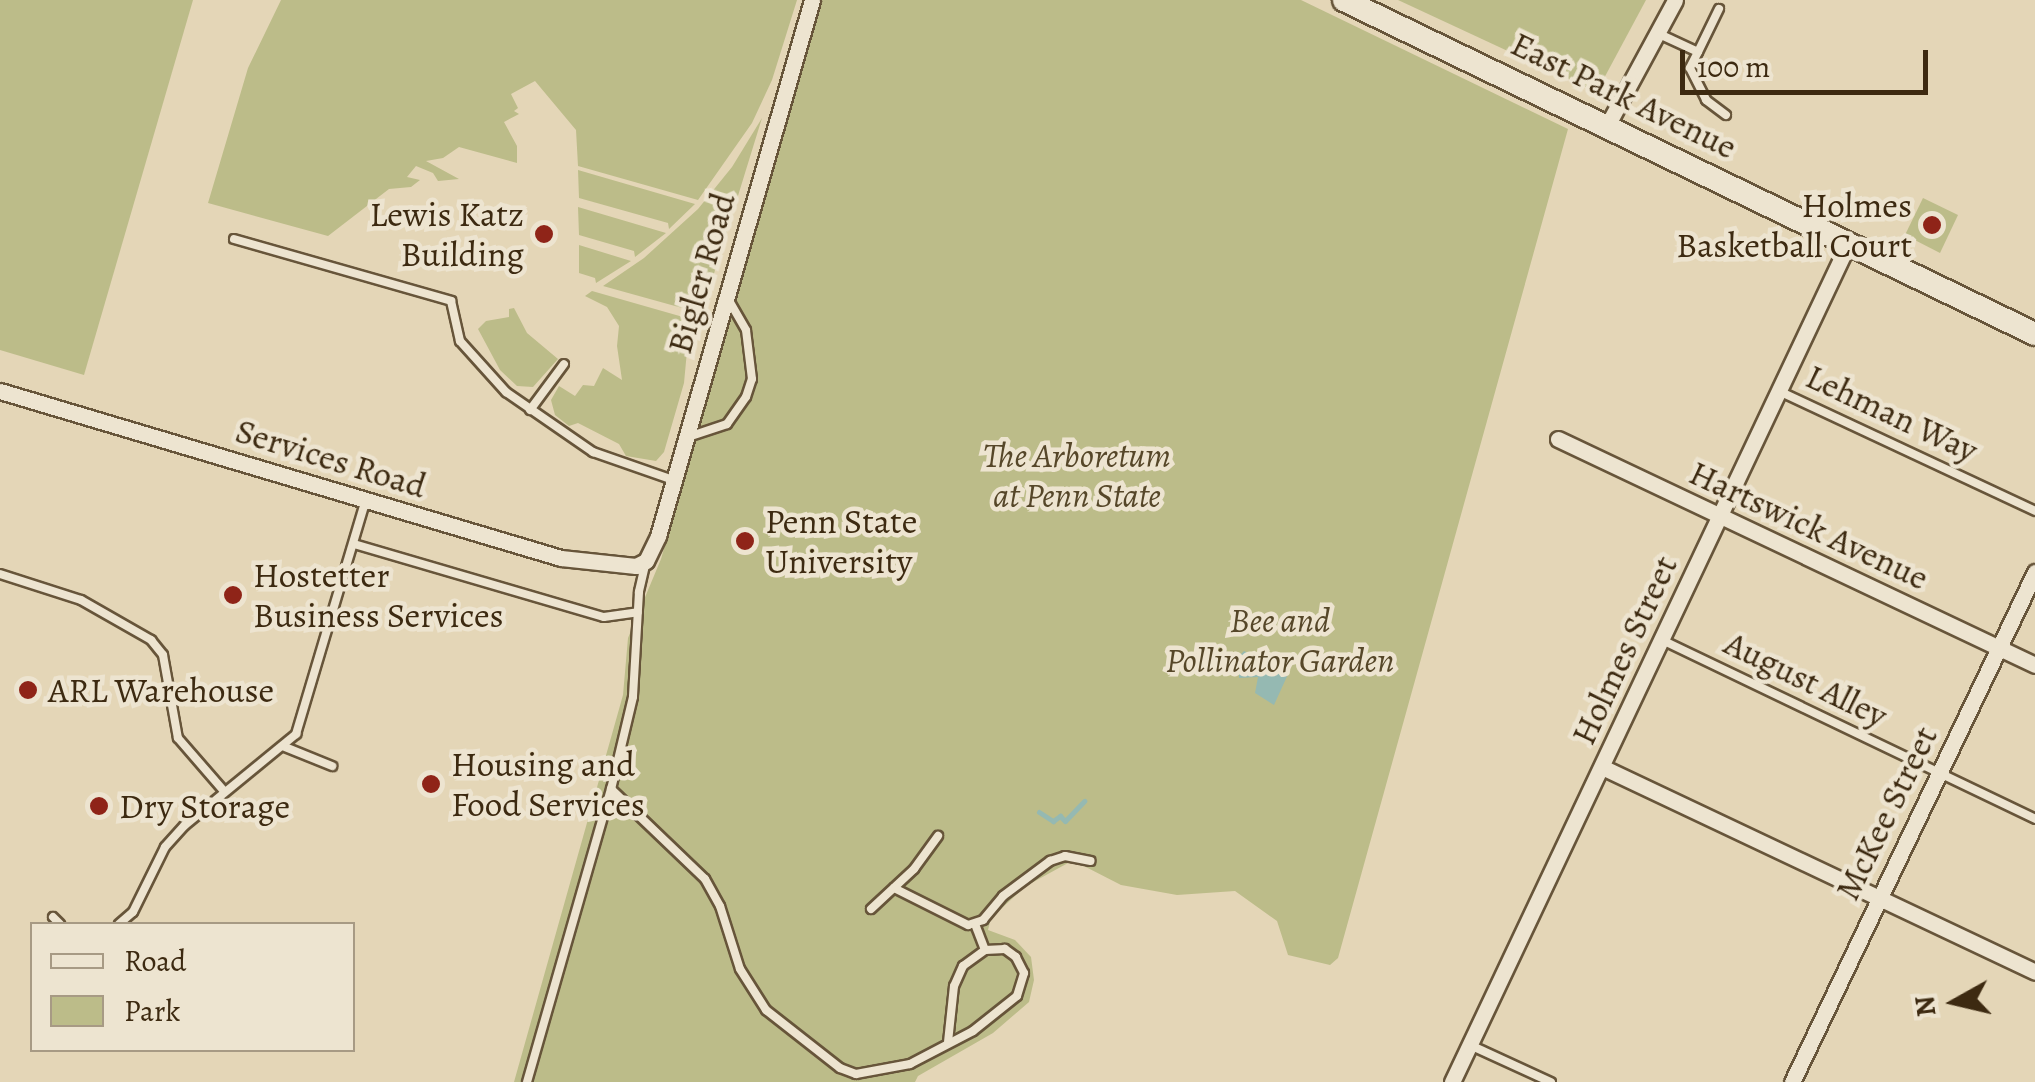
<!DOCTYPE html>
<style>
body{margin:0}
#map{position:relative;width:2035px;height:1082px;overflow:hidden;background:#e4d6b7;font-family:Alegreya,serif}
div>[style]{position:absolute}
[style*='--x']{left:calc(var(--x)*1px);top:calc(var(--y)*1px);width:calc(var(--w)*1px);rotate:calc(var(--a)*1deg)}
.green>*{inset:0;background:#bcbc89}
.water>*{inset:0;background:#95b9b2}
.stream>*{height:5px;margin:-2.5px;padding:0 2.5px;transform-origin:2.5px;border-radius:2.5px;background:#95b9b2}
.roads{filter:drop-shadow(2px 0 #67553a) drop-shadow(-2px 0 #67553a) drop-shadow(0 2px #67553a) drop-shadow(0 -2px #67553a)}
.lane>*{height:8px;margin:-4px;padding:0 4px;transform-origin:4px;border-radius:4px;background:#ede4d0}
.street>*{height:15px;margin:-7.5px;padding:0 7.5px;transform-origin:7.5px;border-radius:7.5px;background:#ede4d0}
.secondary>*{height:22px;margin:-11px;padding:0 11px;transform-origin:11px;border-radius:11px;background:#ede4d0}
.dots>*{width:28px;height:28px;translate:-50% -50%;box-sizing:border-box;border:5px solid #ede4d0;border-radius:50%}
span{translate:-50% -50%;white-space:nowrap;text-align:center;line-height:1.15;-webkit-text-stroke:9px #ede4d0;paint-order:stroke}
.street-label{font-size:35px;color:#3d2a11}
.poi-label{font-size:35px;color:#3d2a11}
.right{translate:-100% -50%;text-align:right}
.left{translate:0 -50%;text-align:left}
.park-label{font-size:35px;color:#564729;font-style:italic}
.legend{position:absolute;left:30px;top:922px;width:325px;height:130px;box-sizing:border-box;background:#ede4d0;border:2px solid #a79a84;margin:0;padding:12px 18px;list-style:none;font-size:30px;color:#3d2a11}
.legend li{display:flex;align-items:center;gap:20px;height:50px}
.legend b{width:50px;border:2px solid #a79a84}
.north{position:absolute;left:1905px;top:952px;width:100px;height:100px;-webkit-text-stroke:8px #ede4d0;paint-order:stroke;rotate:262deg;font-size:28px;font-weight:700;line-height:40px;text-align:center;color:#3d2a11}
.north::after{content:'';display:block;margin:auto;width:35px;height:45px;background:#3d2a11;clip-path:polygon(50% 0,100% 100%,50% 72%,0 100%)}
.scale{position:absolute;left:1680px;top:50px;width:248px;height:45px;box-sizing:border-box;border:5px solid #3d2a11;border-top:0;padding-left:12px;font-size:30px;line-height:35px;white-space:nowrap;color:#3d2a11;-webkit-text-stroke:8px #ede4d0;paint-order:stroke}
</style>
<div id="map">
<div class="green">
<div style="clip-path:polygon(0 0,193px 0,84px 375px,0 350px)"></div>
<div style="clip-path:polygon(281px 0,797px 0,772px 80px,752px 123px,698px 200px,578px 166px,576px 130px,535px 81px,511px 94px,518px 108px,514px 111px,519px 114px,504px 122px,517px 146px,517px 163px,459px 147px,443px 158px,426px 161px,459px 179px,438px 181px,433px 173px,416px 166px,407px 177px,420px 180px,411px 187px,389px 189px,328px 236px,208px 203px,248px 68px)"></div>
<div style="clip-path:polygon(822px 0,1301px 0,1568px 129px,1338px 958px,1330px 965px,1288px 955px,1277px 921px,1235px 891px,1177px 895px,1121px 885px,1080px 864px,1068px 863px,1026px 886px,991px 918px,988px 930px,1015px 940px,1031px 957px,1034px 980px,1029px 1002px,993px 1033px,918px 1076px,915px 1082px,514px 1082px,623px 695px,628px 638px,661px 559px)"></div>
<div style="clip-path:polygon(1398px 0,1646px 0,1602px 82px,1592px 90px)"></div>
<div style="clip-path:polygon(762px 118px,708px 293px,710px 300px,702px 299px,693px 311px,603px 286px,644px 258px,698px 209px,732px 167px)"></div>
<div style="clip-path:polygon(578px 170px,695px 204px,669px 229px,668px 223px,579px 198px)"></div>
<div style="clip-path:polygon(1923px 198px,1958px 215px,1940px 253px,1905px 235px)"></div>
<div style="clip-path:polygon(578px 207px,666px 233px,635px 257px,634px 251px,579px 235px)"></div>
<div style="clip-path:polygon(579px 245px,631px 261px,596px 283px,595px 278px,579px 273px)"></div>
<div style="clip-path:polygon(592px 291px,690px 319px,684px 383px,664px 452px,656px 461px,626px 456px,619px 444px,578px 423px,569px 426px,555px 415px,551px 400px,559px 386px,575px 396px,583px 385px,594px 386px,603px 368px,622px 380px,617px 346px,619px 326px,607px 307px,585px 296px)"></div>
<div style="clip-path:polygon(514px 308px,527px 333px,558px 359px,533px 387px,517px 386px,500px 370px,478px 329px,486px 321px,509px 317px,509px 309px)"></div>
</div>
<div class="water">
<div style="clip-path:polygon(1244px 651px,1265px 662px,1285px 664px,1289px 672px,1274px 705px,1255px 693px,1258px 677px,1239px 678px,1239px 656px)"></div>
</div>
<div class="stream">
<div style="--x:1039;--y:812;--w:17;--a:33"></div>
<div style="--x:1053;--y:821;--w:9;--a:-36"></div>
<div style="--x:1060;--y:816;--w:7;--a:45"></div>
<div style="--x:1065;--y:821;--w:28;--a:-46"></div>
</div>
<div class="roads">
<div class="lane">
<div style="--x:1657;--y:33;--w:45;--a:24.9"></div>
<div style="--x:1698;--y:52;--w:48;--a:-64"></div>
<div style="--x:1698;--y:52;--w:18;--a:117"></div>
<div style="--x:1690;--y:68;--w:36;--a:63"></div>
<div style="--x:1706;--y:100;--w:25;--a:37"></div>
<div style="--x:234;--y:239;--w:226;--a:15.9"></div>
<div style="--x:451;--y:301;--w:41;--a:77.3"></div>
<div style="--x:460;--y:341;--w:69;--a:48"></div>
<div style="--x:506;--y:392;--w:106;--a:34.6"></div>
<div style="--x:593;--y:452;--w:85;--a:19.3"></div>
<div style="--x:1779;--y:391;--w:283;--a:25.1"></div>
<div style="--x:530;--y:410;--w:57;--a:-53.5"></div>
<div style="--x:685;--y:438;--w:44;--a:-18.4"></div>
<div style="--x:727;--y:424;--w:33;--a:-55"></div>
<div style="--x:746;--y:397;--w:19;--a:-72"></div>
<div style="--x:752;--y:379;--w:49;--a:-97"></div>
<div style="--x:746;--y:330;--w:38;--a:-120"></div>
<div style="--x:354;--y:544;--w:260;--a:16.3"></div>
<div style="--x:604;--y:617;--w:34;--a:-8"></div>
<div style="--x:646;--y:561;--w:32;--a:103"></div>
<div style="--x:639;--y:592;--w:105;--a:93.3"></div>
<div style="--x:633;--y:697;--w:95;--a:103.4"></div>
<div style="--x:611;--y:789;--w:130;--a:43.8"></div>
<div style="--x:705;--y:879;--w:31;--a:61"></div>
<div style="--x:720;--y:906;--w:66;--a:72.4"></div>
<div style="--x:740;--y:969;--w:49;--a:57.6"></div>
<div style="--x:766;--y:1010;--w:94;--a:38.1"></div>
<div style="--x:840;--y:1068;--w:17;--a:21"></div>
<div style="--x:856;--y:1074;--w:55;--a:-10.5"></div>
<div style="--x:910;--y:1064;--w:71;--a:-27.6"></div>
<div style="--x:973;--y:1031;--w:56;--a:-38.5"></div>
<div style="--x:1017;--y:996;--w:24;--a:-73"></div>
<div style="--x:1024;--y:973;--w:18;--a:-117"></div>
<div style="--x:1016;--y:957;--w:14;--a:-144"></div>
<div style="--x:1005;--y:949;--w:20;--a:177"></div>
<div style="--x:985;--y:950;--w:27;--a:144"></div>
<div style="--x:963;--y:966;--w:22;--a:114"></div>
<div style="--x:954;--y:986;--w:56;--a:96.1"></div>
<div style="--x:0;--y:574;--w:85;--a:17.8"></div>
<div style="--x:81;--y:600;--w:81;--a:29.7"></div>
<div style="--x:151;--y:640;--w:19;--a:51"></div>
<div style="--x:163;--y:655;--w:84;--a:79.8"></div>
<div style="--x:178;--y:738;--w:69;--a:49.1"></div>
<div style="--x:1662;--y:640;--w:414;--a:25.6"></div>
<div style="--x:285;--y:747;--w:51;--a:22"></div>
<div style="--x:894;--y:888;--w:83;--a:26.6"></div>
<div style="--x:968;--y:925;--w:16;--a:-18"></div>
<div style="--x:983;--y:920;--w:31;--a:-50"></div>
<div style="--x:1003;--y:896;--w:59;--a:-36.7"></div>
<div style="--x:1050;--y:861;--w:16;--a:-18"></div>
<div style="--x:1065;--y:856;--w:26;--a:11"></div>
<div style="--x:871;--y:909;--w:59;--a:-42.9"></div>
<div style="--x:914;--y:869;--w:41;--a:-54"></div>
<div style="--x:53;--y:917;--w:10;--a:45"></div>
<div style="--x:119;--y:924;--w:18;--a:-41"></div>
<div style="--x:133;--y:912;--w:72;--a:-63.8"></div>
<div style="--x:165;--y:847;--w:30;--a:-48"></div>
<div style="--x:185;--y:825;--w:144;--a:-39.3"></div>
<div style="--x:296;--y:734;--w:245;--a:-73.4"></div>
<div style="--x:975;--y:924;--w:28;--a:69"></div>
<div style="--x:1470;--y:1045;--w:89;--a:24.6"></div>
<div style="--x:527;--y:1082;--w:305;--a:-74"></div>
</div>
<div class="street">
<div style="--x:1607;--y:126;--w:143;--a:-61.6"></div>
<div style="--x:0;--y:391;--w:585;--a:16.58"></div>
<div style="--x:561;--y:558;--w:75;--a:6.1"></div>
<div style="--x:636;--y:566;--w:11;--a:-27"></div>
<div style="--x:646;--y:561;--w:28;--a:-64"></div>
<div style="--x:658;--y:536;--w:558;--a:-73.97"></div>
<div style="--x:1558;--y:439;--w:528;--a:25.35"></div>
<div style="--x:1602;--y:767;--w:479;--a:25.3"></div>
<div style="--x:1452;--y:1082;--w:929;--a:-64.7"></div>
<div style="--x:1792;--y:1082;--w:565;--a:-64.52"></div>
</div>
<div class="secondary">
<div style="--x:1344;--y:0;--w:767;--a:25.8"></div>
</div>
</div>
<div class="dots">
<div style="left:1932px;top:225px;background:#8f2418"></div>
<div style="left:544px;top:234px;background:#8f2418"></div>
<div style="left:745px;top:541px;background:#8f2418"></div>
<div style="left:233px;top:595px;background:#8f2418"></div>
<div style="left:28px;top:690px;background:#8f2418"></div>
<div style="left:431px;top:784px;background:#8f2418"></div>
<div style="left:99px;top:806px;background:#8f2418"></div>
</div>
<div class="street-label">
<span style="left:1624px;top:95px;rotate:26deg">East Park Avenue</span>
<span style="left:701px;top:273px;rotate:-74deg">Bigler Road</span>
<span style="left:1892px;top:413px;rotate:25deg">Lehman Way</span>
<span style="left:331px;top:458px;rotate:17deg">Services Road</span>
<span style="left:1809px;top:525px;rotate:25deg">Hartswick Avenue</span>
<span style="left:1624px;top:650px;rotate:-65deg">Holmes Street</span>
<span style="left:1806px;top:679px;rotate:26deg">August Alley</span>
<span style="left:1886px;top:813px;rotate:-64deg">McKee Street</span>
</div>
<div class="poi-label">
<span class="right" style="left:1912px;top:225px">Holmes<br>Basketball Court</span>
<span class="right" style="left:524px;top:234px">Lewis Katz<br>Building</span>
<span class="left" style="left:765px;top:541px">Penn State<br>University</span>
<span class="left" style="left:253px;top:595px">Hostetter<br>Business Services</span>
<span class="left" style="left:48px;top:690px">ARL Warehouse</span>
<span class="left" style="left:451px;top:784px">Housing and<br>Food Services</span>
<span class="left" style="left:119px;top:806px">Dry Storage</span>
</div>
<div class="park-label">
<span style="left:1077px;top:475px">The Arboretum<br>at Penn State</span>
<span style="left:1280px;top:640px">Bee and<br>Pollinator Garden</span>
</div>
<ul class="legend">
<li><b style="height:12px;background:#ede4d0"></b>Road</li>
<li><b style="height:28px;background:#bcbc89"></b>Park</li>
</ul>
<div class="north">N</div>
<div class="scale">100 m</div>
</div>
